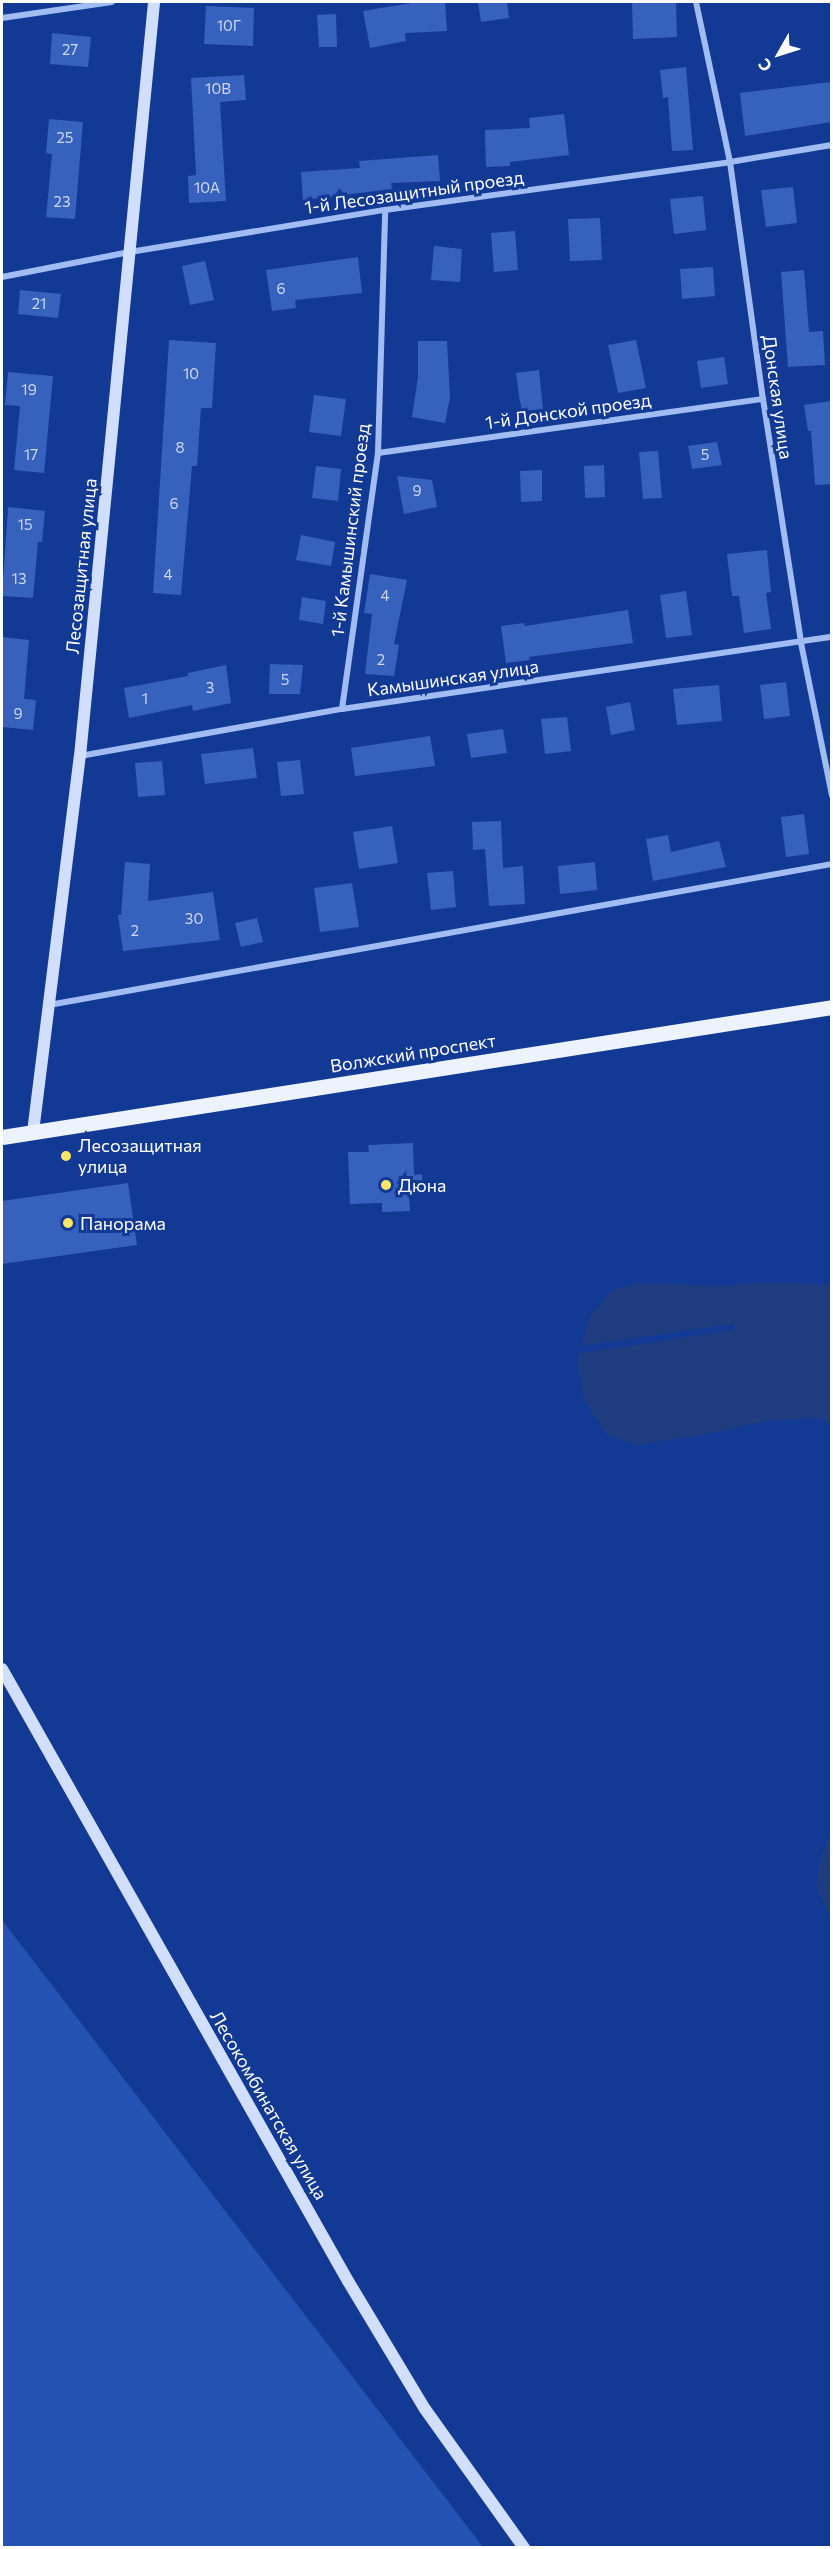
<!DOCTYPE html>
<meta charset="utf-8">
<style>
body{margin:0}
#map{position:relative;width:833px;height:2549px;overflow:hidden;background:#123a95;font-family:Commissioner,sans-serif}
div>[style]{position:absolute}
[style*='--x']{left:calc(var(--x)*1px);top:calc(var(--y)*1px);width:calc(var(--w)*1px);rotate:calc(var(--a)*1deg)}
.green>*{inset:0;background:#2453b4}
.water>*{inset:0;background:#1f3c81}
.pier>*{inset:0;background:#123a95}
.building>*{inset:0;background:#3661bc}
.street>*{height:6px;margin:-3px;padding:0 3px;transform-origin:3px;border-radius:3px;background:#a1bbf3}
.secondary>*{height:12px;margin:-6px;padding:0 6px;transform-origin:6px;border-radius:6px;background:#d1defd}
.primary>*{height:15px;margin:-7.5px;padding:0 7.5px;transform-origin:7.5px;border-radius:7.5px;background:#edf2ff}
.dots>*{width:16px;height:16px;translate:-50% -50%;box-sizing:border-box;border:3px solid #123a95;border-radius:50%}
span{translate:-50% -50%;white-space:nowrap;text-align:center;line-height:1.15;-webkit-text-stroke:6px #123a95;paint-order:stroke}
.number-label{font-size:15px;color:#cdd8ee}
.number-label span{-webkit-text-stroke-width:0}
.street-label{font-size:18px;color:#fff}
.poi-label{font-size:18px;color:#fff}
.left{translate:0 -50%;text-align:left}
.frame{position:absolute;inset:0;border:3px solid #fff;pointer-events:none}
.north{position:absolute;left:749px;top:24px;width:60px;height:60px;-webkit-text-stroke:4px #123a95;paint-order:stroke;rotate:231deg;font-size:16px;font-weight:700;line-height:24px;text-align:center;color:#fff}
.north::after{content:'';display:block;margin:auto;width:21px;height:27px;background:#fff;clip-path:polygon(50% 0,100% 100%,50% 72%,0 100%)}
</style>
<div id="map">
<div class="green">
<div style="clip-path:polygon(2px 1920px,483px 2547px,2px 2547px)"></div>
</div>
<div class="water">
<div style="clip-path:polygon(766px 1282px,831px 1285px,831px 1423px,815px 1418px,768px 1421px,708px 1434px,636px 1445px,607px 1435px,584px 1400px,577px 1359px,590px 1316px,612px 1290px,638px 1283px,725px 1286px)"></div>
<div style="clip-path:polygon(831px 1831px,832px 1920px,831px 1920px,817px 1887px,819px 1863px)"></div>
</div>
<div class="pier">
<div style="clip-path:polygon(733px 1324px,734px 1330px,580px 1353px,579px 1346px)"></div>
</div>
<div class="building">
<div style="clip-path:polygon(418px 2px,445px 2px,447px 31px,405px 33px,406px 41px,370px 48px,363px 11px)"></div>
<div style="clip-path:polygon(478px 2px,507px 2px,509px 18px,481px 22px)"></div>
<div style="clip-path:polygon(632px 2px,676px 2px,677px 37px,633px 39px)"></div>
<div style="clip-path:polygon(206px 6px,254px 8px,253px 46px,204px 44px)"></div>
<div style="clip-path:polygon(336px 14px,337px 47px,319px 47px,317px 15px)"></div>
<div style="clip-path:polygon(52px 33px,91px 37px,88px 67px,50px 64px)"></div>
<div style="clip-path:polygon(686px 67px,693px 150px,672px 151px,668px 97px,663px 98px,660px 70px)"></div>
<div style="clip-path:polygon(244px 75px,246px 100px,220px 102px,226px 201px,189px 203px,188px 176px,196px 175px,191px 78px)"></div>
<div style="clip-path:polygon(831px 82px,831px 122px,745px 136px,740px 93px)"></div>
<div style="clip-path:polygon(564px 114px,569px 155px,510px 162px,510px 166px,486px 167px,485px 130px,530px 128px,529px 118px)"></div>
<div style="clip-path:polygon(49px 119px,83px 122px,75px 219px,46px 217px,52px 154px,46px 153px)"></div>
<div style="clip-path:polygon(438px 155px,440px 181px,391px 183px,392px 189px,303px 200px,301px 172px,360px 168px,359px 161px)"></div>
<div style="clip-path:polygon(793px 187px,797px 223px,766px 227px,761px 190px)"></div>
<div style="clip-path:polygon(703px 196px,706px 230px,674px 234px,670px 199px)"></div>
<div style="clip-path:polygon(600px 218px,602px 260px,570px 261px,568px 219px)"></div>
<div style="clip-path:polygon(515px 231px,518px 270px,494px 272px,491px 233px)"></div>
<div style="clip-path:polygon(434px 246px,462px 249px,460px 282px,431px 280px)"></div>
<div style="clip-path:polygon(358px 257px,362px 293px,295px 300px,296px 308px,272px 311px,266px 270px)"></div>
<div style="clip-path:polygon(205px 261px,214px 300px,190px 305px,182px 266px)"></div>
<div style="clip-path:polygon(713px 267px,715px 296px,682px 299px,680px 269px)"></div>
<div style="clip-path:polygon(804px 270px,809px 332px,823px 331px,825px 365px,788px 367px,781px 272px)"></div>
<div style="clip-path:polygon(20px 290px,61px 294px,58px 318px,18px 314px)"></div>
<div style="clip-path:polygon(169px 340px,216px 343px,212px 408px,201px 408px,197px 466px,192px 466px,181px 595px,153px 593px)"></div>
<div style="clip-path:polygon(636px 340px,646px 388px,618px 393px,608px 345px)"></div>
<div style="clip-path:polygon(418px 341px,447px 341px,450px 397px,445px 423px,412px 417px,418px 377px)"></div>
<div style="clip-path:polygon(724px 357px,728px 384px,701px 388px,697px 361px)"></div>
<div style="clip-path:polygon(539px 370px,543px 409px,521px 411px,516px 373px)"></div>
<div style="clip-path:polygon(8px 372px,53px 376px,44px 473px,14px 470px,20px 406px,5px 405px)"></div>
<div style="clip-path:polygon(314px 395px,346px 399px,341px 436px,309px 432px)"></div>
<div style="clip-path:polygon(831px 401px,831px 484px,815px 485px,811px 431px,808px 431px,804px 405px)"></div>
<div style="clip-path:polygon(717px 442px,722px 465px,692px 469px,688px 446px)"></div>
<div style="clip-path:polygon(658px 451px,662px 498px,643px 499px,639px 452px)"></div>
<div style="clip-path:polygon(604px 465px,605px 497px,585px 498px,584px 466px)"></div>
<div style="clip-path:polygon(316px 466px,341px 469px,338px 501px,312px 498px)"></div>
<div style="clip-path:polygon(542px 470px,542px 501px,521px 502px,520px 471px)"></div>
<div style="clip-path:polygon(397px 476px,432px 480px,437px 507px,404px 514px)"></div>
<div style="clip-path:polygon(8px 507px,45px 511px,42px 542px,38px 542px,33px 598px,2px 596px)"></div>
<div style="clip-path:polygon(301px 535px,335px 542px,331px 566px,296px 560px)"></div>
<div style="clip-path:polygon(767px 550px,771px 592px,766px 593px,771px 629px,744px 633px,739px 596px,732px 596px,727px 554px)"></div>
<div style="clip-path:polygon(370px 574px,407px 580px,394px 644px,399px 645px,394px 676px,365px 674px,372px 614px,364px 613px)"></div>
<div style="clip-path:polygon(686px 591px,692px 635px,666px 638px,660px 595px)"></div>
<div style="clip-path:polygon(302px 597px,326px 601px,323px 624px,299px 620px)"></div>
<div style="clip-path:polygon(628px 610px,633px 643px,529px 657px,530px 660px,506px 663px,501px 626px,524px 623px,525px 626px)"></div>
<div style="clip-path:polygon(2px 637px,29px 640px,24px 699px,36px 700px,33px 730px,2px 727px)"></div>
<div style="clip-path:polygon(270px 664px,303px 665px,300px 694px,269px 694px)"></div>
<div style="clip-path:polygon(226px 665px,231px 703px,193px 711px,192px 705px,129px 718px,124px 688px,188px 676px,188px 673px)"></div>
<div style="clip-path:polygon(786px 682px,790px 716px,764px 719px,760px 685px)"></div>
<div style="clip-path:polygon(719px 685px,722px 721px,677px 725px,673px 689px)"></div>
<div style="clip-path:polygon(630px 702px,635px 730px,611px 735px,606px 707px)"></div>
<div style="clip-path:polygon(567px 717px,571px 751px,545px 754px,541px 719px)"></div>
<div style="clip-path:polygon(503px 729px,507px 753px,471px 758px,467px 734px)"></div>
<div style="clip-path:polygon(430px 736px,435px 766px,355px 776px,351px 748px)"></div>
<div style="clip-path:polygon(253px 748px,257px 778px,205px 784px,201px 754px)"></div>
<div style="clip-path:polygon(300px 760px,304px 794px,281px 796px,277px 762px)"></div>
<div style="clip-path:polygon(162px 761px,165px 795px,138px 797px,135px 763px)"></div>
<div style="clip-path:polygon(804px 814px,809px 854px,786px 857px,781px 817px)"></div>
<div style="clip-path:polygon(501px 821px,503px 868px,523px 866px,525px 904px,489px 906px,485px 849px,473px 850px,472px 822px)"></div>
<div style="clip-path:polygon(392px 826px,398px 863px,359px 869px,353px 832px)"></div>
<div style="clip-path:polygon(668px 835px,671px 852px,719px 841px,726px 867px,653px 881px,646px 839px)"></div>
<div style="clip-path:polygon(125px 862px,150px 864px,148px 901px,213px 892px,220px 940px,123px 951px,118px 915px,121px 915px)"></div>
<div style="clip-path:polygon(595px 862px,597px 890px,560px 894px,558px 866px)"></div>
<div style="clip-path:polygon(453px 871px,456px 907px,431px 910px,427px 873px)"></div>
<div style="clip-path:polygon(352px 883px,359px 927px,320px 932px,314px 888px)"></div>
<div style="clip-path:polygon(257px 918px,263px 942px,241px 947px,235px 923px)"></div>
<div style="clip-path:polygon(413px 1143px,414px 1175px,422px 1174px,423px 1195px,409px 1195px,410px 1211px,382px 1212px,382px 1203px,350px 1204px,348px 1152px,369px 1152px,368px 1145px)"></div>
<div style="clip-path:polygon(128px 1183px,137px 1245px,2px 1264px,2px 1201px)"></div>
</div>
<div class="street">
<div style="--x:696;--y:2;--w:164;--a:78"></div>
<div style="--x:730;--y:162;--w:239;--a:82.1"></div>
<div style="--x:763;--y:399;--w:247;--a:81.1"></div>
<div style="--x:801;--y:643;--w:156;--a:78.5"></div>
<div style="--x:2;--y:18;--w:111;--a:-8.3"></div>
<div style="--x:2;--y:277;--w:130;--a:-11.1"></div>
<div style="--x:130;--y:252;--w:258;--a:-9.4"></div>
<div style="--x:385;--y:210;--w:348;--a:-7.9"></div>
<div style="--x:730;--y:162;--w:103;--a:-9.5"></div>
<div style="--x:378;--y:453;--w:389;--a:-8"></div>
<div style="--x:342;--y:709;--w:259;--a:-82"></div>
<div style="--x:378;--y:453;--w:243;--a:-88.3"></div>
<div style="--x:80;--y:756;--w:266;--a:-10.2"></div>
<div style="--x:342;--y:709;--w:495;--a:-8.4"></div>
<div style="--x:49;--y:1005;--w:796;--a:-10.21"></div>
</div>
<div class="secondary">
<div style="--x:33;--y:1132;--w:379;--a:-82.9"></div>
<div style="--x:80;--y:756;--w:758;--a:-84.39"></div>
<div style="--x:2;--y:1669;--w:703;--a:60.52"></div>
<div style="--x:348;--y:2281;--w:149;--a:59"></div>
<div style="--x:425;--y:2409;--w:171;--a:54.5"></div>
</div>
<div class="primary">
<div style="--x:2;--y:1137;--w:840;--a:-8.9"></div>
</div>
<div class="dots">
<div style="left:66px;top:1156px;background:#ffe663"></div>
<div style="left:386px;top:1185px;background:#ffe663"></div>
<div style="left:68px;top:1223px;background:#ffe663"></div>
</div>
<div class="number-label">
<span style="left:229px;top:26px">10Г</span>
<span style="left:70px;top:50px">27</span>
<span style="left:218px;top:89px">10В</span>
<span style="left:65px;top:138px">25</span>
<span style="left:207px;top:188px">10А</span>
<span style="left:62px;top:202px">23</span>
<span style="left:281px;top:289px">6</span>
<span style="left:39px;top:304px">21</span>
<span style="left:191px;top:374px">10</span>
<span style="left:29px;top:390px">19</span>
<span style="left:180px;top:448px">8</span>
<span style="left:31px;top:455px">17</span>
<span style="left:705px;top:455px">5</span>
<span style="left:417px;top:491px">9</span>
<span style="left:174px;top:504px">6</span>
<span style="left:25px;top:525px">15</span>
<span style="left:168px;top:575px">4</span>
<span style="left:19px;top:579px">13</span>
<span style="left:385px;top:596px">4</span>
<span style="left:381px;top:660px">2</span>
<span style="left:285px;top:680px">5</span>
<span style="left:210px;top:688px">3</span>
<span style="left:145px;top:699px">1</span>
<span style="left:18px;top:714px">9</span>
<span style="left:194px;top:919px">30</span>
<span style="left:135px;top:931px">2</span>
</div>
<div class="street-label">
<span style="left:414px;top:192px;rotate:-8deg">1-й Лесозащитный проезд</span>
<span style="left:778px;top:397px;rotate:82deg">Донская улица</span>
<span style="left:568px;top:411px;rotate:-8deg">1-й Донской проезд</span>
<span style="left:350px;top:530px;rotate:-83deg">1-й Камышинский проезд</span>
<span style="left:81px;top:566px;rotate:-84deg">Лесозащитная улица</span>
<span style="left:453px;top:678px;rotate:-8deg">Камышинская улица</span>
<span style="left:413px;top:1053px;rotate:-9deg">Волжский проспект</span>
<span style="left:269px;top:2105px;rotate:60deg">Лесокомбинатская улица</span>
</div>
<div class="poi-label">
<span class="left" style="left:78px;top:1156px">Лесозащитная<br>улица</span>
<span class="left" style="left:398px;top:1185px">Дюна</span>
<span class="left" style="left:80px;top:1223px">Панорама</span>
</div>
<div class="frame"></div>
<div class="north">С</div>
</div>
